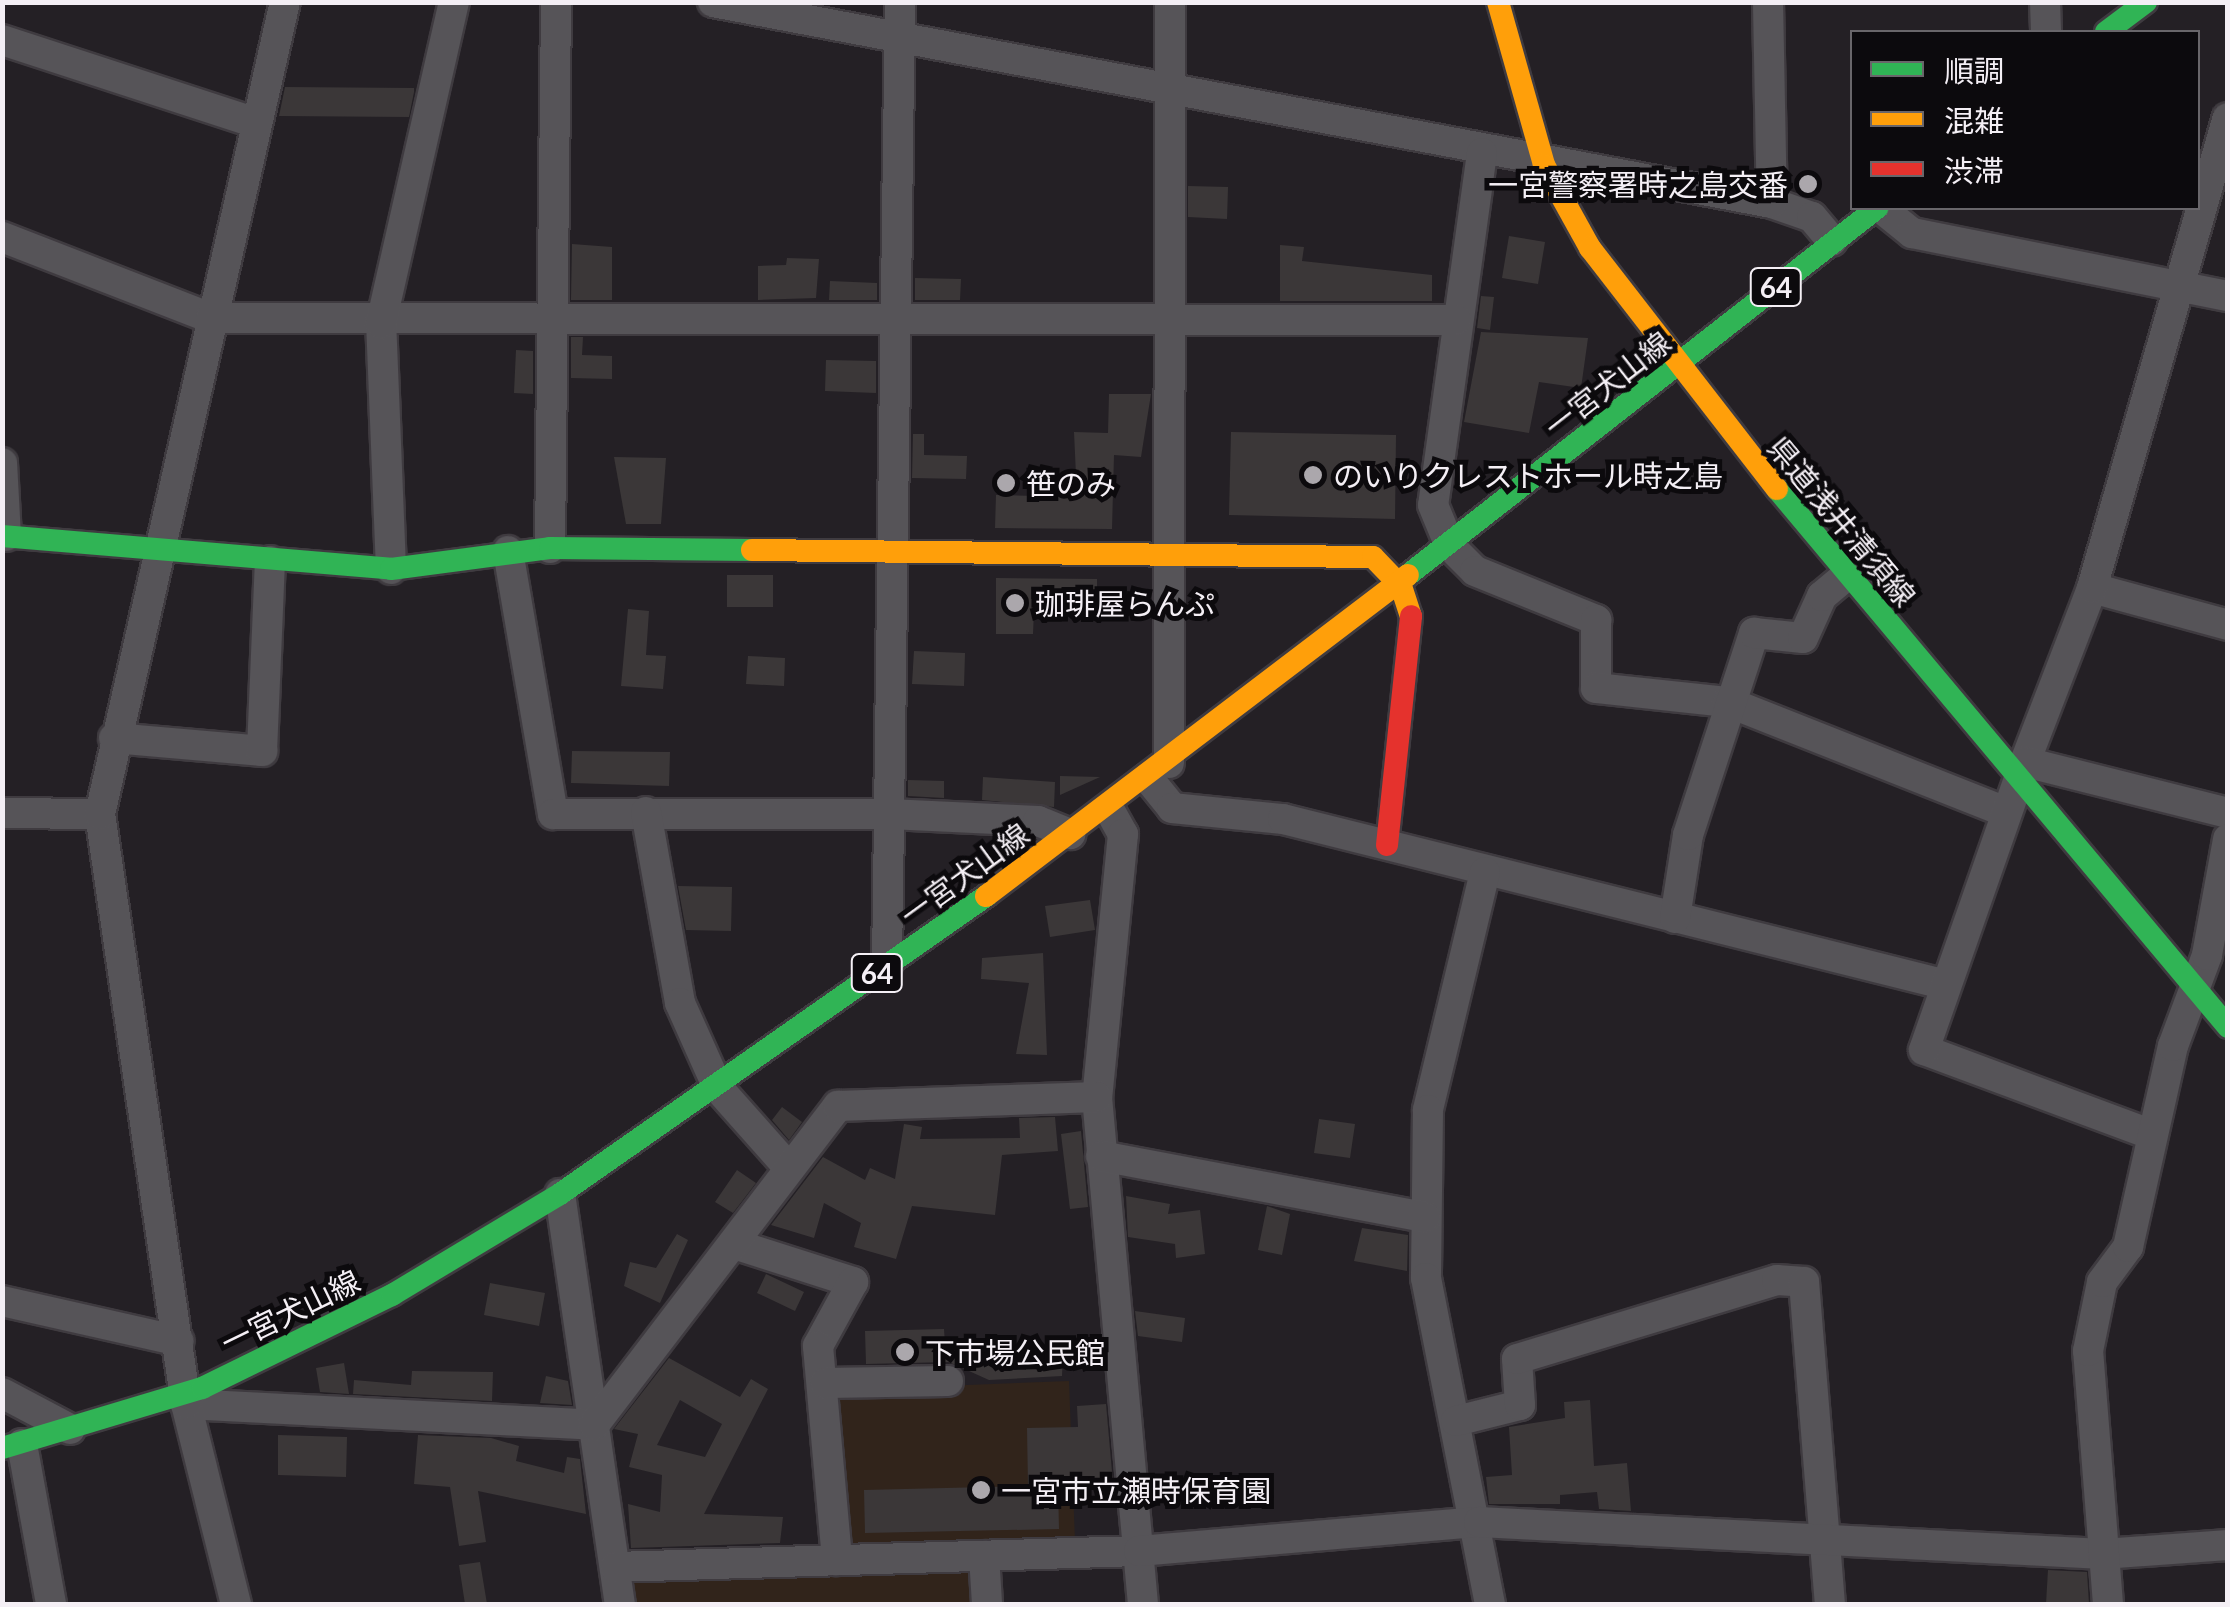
<!DOCTYPE html>
<meta charset="utf-8">
<style>
body{margin:0}
#map{position:relative;width:2230px;height:1607px;overflow:hidden;background:#242025;font-family:Lato,"Noto Sans JP",sans-serif}
div>[style]{position:absolute}
[style*='--x']{left:calc(var(--x)*1px);top:calc(var(--y)*1px);width:calc(var(--w)*1px);rotate:calc(var(--a)*1deg)}
.education>*{inset:0;background:#31241b}
.building>*{inset:0;background:#3b3738}
.roads{filter:drop-shadow(2px 0 #3f3b40) drop-shadow(-2px 0 #3f3b40) drop-shadow(0 2px #3f3b40) drop-shadow(0 -2px #3f3b40)}
.street>*{height:30px;margin:-15px;padding:0 15px;transform-origin:15px;border-radius:15px;background:#565458}
.fast>*{height:22px;margin:-11px;padding:0 11px;transform-origin:11px;border-radius:11px;background:#30b455}
.slow>*{height:22px;margin:-11px;padding:0 11px;transform-origin:11px;border-radius:11px;background:#ff9f0a}
.jam>*{height:22px;margin:-11px;padding:0 11px;transform-origin:11px;border-radius:11px;background:#e5322d}
.dots>*{width:28px;height:28px;translate:-50% -50%;box-sizing:border-box;border:5px solid #0c0a0d;border-radius:50%}
span{translate:-50% -50%;white-space:nowrap;text-align:center;line-height:1.15;-webkit-text-stroke:10px #0c0a0d;paint-order:stroke}
.shield-label span{padding:2px 8px;background:#0c0a0d;border:2px solid;border-radius:8px;-webkit-text-stroke-width:0}
.shield-label{font-size:28px;color:#f4eff5;font-weight:700}
.poi-label{font-size:30px;color:#f4eff5}
.right{translate:-100% -50%;text-align:right}
.left{translate:0 -50%;text-align:left}
.street-label{font-size:30px;color:#f4eff5}
.frame{position:absolute;inset:0;border:5px solid #f4eff5;pointer-events:none}
.legend{position:absolute;left:1850px;top:30px;width:350px;height:180px;box-sizing:border-box;background:#0c0a0d;border:2px solid #69666a;margin:0;padding:12px 18px;list-style:none;font-size:30px;color:#f4eff5}
.legend li{display:flex;align-items:center;gap:20px;height:50px}
.legend b{width:50px;border:2px solid #69666a}
</style>
<div id="map">
<div class="education">
<div style="clip-path:polygon(1069px 1381px,1075px 1542px,849px 1550px,831px 1398px,841px 1390px)"></div>
<div style="clip-path:polygon(984px 1556px,987px 1604px,633px 1604px,630px 1584px,639px 1576px)"></div>
</div>
<div class="building">
<div style="clip-path:polygon(285px 87px,414px 88px,414px 92px,409px 117px,279px 116px)"></div>
<div style="clip-path:polygon(1188px 186px,1228px 187px,1227px 219px,1188px 217px)"></div>
<div style="clip-path:polygon(1509px 236px,1545px 242px,1538px 284px,1502px 278px)"></div>
<div style="clip-path:polygon(572px 244px,612px 247px,612px 300px,571px 300px)"></div>
<div style="clip-path:polygon(1280px 245px,1304px 247px,1302px 261px,1432px 275px,1432px 301px,1280px 301px)"></div>
<div style="clip-path:polygon(787px 258px,819px 259px,816px 298px,758px 300px,758px 266px,786px 265px)"></div>
<div style="clip-path:polygon(915px 278px,961px 279px,960px 300px,915px 300px)"></div>
<div style="clip-path:polygon(830px 281px,877px 283px,877px 300px,829px 300px)"></div>
<div style="clip-path:polygon(1481px 296px,1494px 297px,1490px 330px,1477px 328px)"></div>
<div style="clip-path:polygon(1481px 332px,1588px 338px,1581px 388px,1539px 382px,1529px 433px,1464px 422px)"></div>
<div style="clip-path:polygon(571px 337px,583px 337px,582px 355px,612px 356px,612px 379px,571px 378px)"></div>
<div style="clip-path:polygon(516px 350px,533px 351px,533px 394px,514px 393px)"></div>
<div style="clip-path:polygon(826px 360px,876px 361px,876px 393px,825px 391px)"></div>
<div style="clip-path:polygon(1109px 394px,1151px 394px,1141px 457px,1114px 455px,1112px 529px,995px 528px,996px 495px,1077px 497px,1074px 432px,1108px 433px)"></div>
<div style="clip-path:polygon(1231px 432px,1396px 435px,1395px 519px,1229px 515px)"></div>
<div style="clip-path:polygon(913px 434px,924px 434px,924px 455px,967px 456px,966px 479px,912px 478px)"></div>
<div style="clip-path:polygon(614px 457px,666px 458px,661px 524px,626px 524px)"></div>
<div style="clip-path:polygon(727px 575px,773px 575px,773px 607px,727px 607px)"></div>
<div style="clip-path:polygon(996px 578px,1097px 579px,1097px 612px,1034px 611px,1033px 634px,996px 634px)"></div>
<div style="clip-path:polygon(628px 609px,649px 611px,646px 655px,666px 656px,663px 689px,621px 686px)"></div>
<div style="clip-path:polygon(914px 651px,965px 653px,964px 686px,912px 684px)"></div>
<div style="clip-path:polygon(748px 656px,785px 658px,784px 686px,746px 684px)"></div>
<div style="clip-path:polygon(572px 751px,670px 752px,669px 786px,571px 783px)"></div>
<div style="clip-path:polygon(1060px 776px,1100px 777px,1060px 795px)"></div>
<div style="clip-path:polygon(983px 777px,1055px 782px,1054px 807px,982px 800px)"></div>
<div style="clip-path:polygon(908px 780px,944px 781px,944px 798px,908px 796px)"></div>
<div style="clip-path:polygon(678px 886px,732px 887px,731px 931px,686px 930px)"></div>
<div style="clip-path:polygon(1090px 900px,1095px 930px,1050px 937px,1045px 906px)"></div>
<div style="clip-path:polygon(1043px 953px,1047px 1055px,1016px 1054px,1029px 983px,981px 979px,982px 958px)"></div>
<div style="clip-path:polygon(782px 1107px,802px 1122px,789px 1140px,772px 1120px)"></div>
<div style="clip-path:polygon(1055px 1117px,1058px 1151px,1002px 1155px,995px 1215px,912px 1206px,896px 1259px,854px 1247px,861px 1223px,824px 1203px,814px 1238px,771px 1225px,823px 1157px,865px 1180px,870px 1168px,895px 1179px,904px 1124px,922px 1127px,920px 1139px,1020px 1138px,1019px 1118px)"></div>
<div style="clip-path:polygon(1319px 1119px,1355px 1124px,1350px 1158px,1314px 1153px)"></div>
<div style="clip-path:polygon(1081px 1131px,1088px 1207px,1070px 1209px,1061px 1134px)"></div>
<div style="clip-path:polygon(737px 1170px,756px 1183px,733px 1213px,715px 1202px)"></div>
<div style="clip-path:polygon(1126px 1196px,1170px 1204px,1168px 1214px,1200px 1210px,1205px 1254px,1176px 1258px,1175px 1244px,1128px 1237px)"></div>
<div style="clip-path:polygon(1267px 1206px,1290px 1214px,1282px 1255px,1258px 1250px)"></div>
<div style="clip-path:polygon(1362px 1228px,1408px 1235px,1407px 1271px,1354px 1261px)"></div>
<div style="clip-path:polygon(677px 1234px,688px 1240px,660px 1303px,624px 1286px,630px 1262px,656px 1268px)"></div>
<div style="clip-path:polygon(766px 1274px,804px 1292px,795px 1311px,757px 1293px)"></div>
<div style="clip-path:polygon(490px 1283px,545px 1293px,539px 1326px,484px 1315px)"></div>
<div style="clip-path:polygon(1135px 1311px,1185px 1318px,1182px 1342px,1138px 1336px)"></div>
<div style="clip-path:polygon(944px 1329px,945px 1344px,1063px 1353px,1062px 1376px,989px 1380px,949px 1362px,866px 1364px,865px 1331px)"></div>
<div style="clip-path:polygon(evenodd,669px 1358px,740px 1397px,751px 1379px,768px 1389px,704px 1514px,783px 1517px,780px 1543px,631px 1548px,628px 1504px,660px 1512px,662px 1475px,629px 1467px,638px 1434px,614px 1429px,669px 1358px,680px 1400px,722px 1424px,705px 1457px,657px 1445px,680px 1400px)"></div>
<div style="clip-path:polygon(344px 1363px,349px 1394px,320px 1392px,316px 1368px)"></div>
<div style="clip-path:polygon(412px 1371px,493px 1372px,492px 1401px,353px 1394px,354px 1380px,411px 1385px)"></div>
<div style="clip-path:polygon(546px 1376px,568px 1381px,572px 1405px,540px 1403px)"></div>
<div style="clip-path:polygon(1590px 1400px,1594px 1466px,1627px 1463px,1631px 1511px,1599px 1509px,1597px 1492px,1560px 1495px,1560px 1504px,1489px 1504px,1486px 1477px,1512px 1475px,1509px 1427px,1565px 1418px,1564px 1402px)"></div>
<div style="clip-path:polygon(1106px 1404px,1113px 1483px,1058px 1486px,1059px 1529px,865px 1533px,864px 1490px,1028px 1486px,1027px 1428px,1078px 1427px,1077px 1406px)"></div>
<div style="clip-path:polygon(278px 1435px,347px 1437px,346px 1477px,278px 1475px)"></div>
<div style="clip-path:polygon(418px 1435px,491px 1438px,519px 1446px,516px 1461px,564px 1473px,567px 1457px,580px 1459px,586px 1514px,478px 1491px,486px 1542px,459px 1546px,450px 1487px,414px 1484px)"></div>
<div style="clip-path:polygon(480px 1562px,487px 1604px,465px 1604px,459px 1565px)"></div>
<div style="clip-path:polygon(2048px 1570px,2087px 1572px,2089px 1604px,2046px 1604px)"></div>
</div>
<div class="roads">
<div class="street">
<div style="--x:713;--y:2;--w:1078;--a:10.75"></div>
<div style="--x:1772;--y:203;--w:42;--a:19.3"></div>
<div style="--x:1812;--y:217;--w:31;--a:50"></div>
<div style="--x:1768;--y:2;--w:201;--a:88.9"></div>
<div style="--x:2045;--y:2;--w:30;--a:88"></div>
<div style="--x:2;--y:40;--w:267;--a:18.1"></div>
<div style="--x:1482;--y:153;--w:355;--a:97.9"></div>
<div style="--x:1433;--y:505;--w:44;--a:67.5"></div>
<div style="--x:1450;--y:546;--w:35;--a:45"></div>
<div style="--x:1475;--y:571;--w:131;--a:22"></div>
<div style="--x:1596;--y:620;--w:68;--a:90"></div>
<div style="--x:1596;--y:688;--w:133;--a:6.1"></div>
<div style="--x:1728;--y:702;--w:296;--a:21.6"></div>
<div style="--x:1881;--y:208;--w:40;--a:39"></div>
<div style="--x:1912;--y:233;--w:322;--a:11.3"></div>
<div style="--x:2;--y:237;--w:224;--a:21.2"></div>
<div style="--x:211;--y:318;--w:1245;--a:0.09"></div>
<div style="--x:2;--y:463;--w:73;--a:86.9"></div>
<div style="--x:550;--y:548;--w:546;--a:-89.37"></div>
<div style="--x:508;--y:551;--w:267;--a:80.3"></div>
<div style="--x:553;--y:814;--w:336;--a:0"></div>
<div style="--x:889;--y:814;--w:149;--a:2.7"></div>
<div style="--x:1038;--y:821;--w:35;--a:22"></div>
<div style="--x:391;--y:569;--w:246;--a:-92.3"></div>
<div style="--x:381;--y:323;--w:329;--a:-77.2"></div>
<div style="--x:2092;--y:588;--w:141;--a:15.2"></div>
<div style="--x:114;--y:738;--w:149;--a:5"></div>
<div style="--x:262;--y:751;--w:190;--a:-87.6"></div>
<div style="--x:2025;--y:762;--w:186;--a:-68.9"></div>
<div style="--x:2092;--y:588;--w:489;--a:-73.9"></div>
<div style="--x:1169;--y:763;--w:761;--a:-89.92"></div>
<div style="--x:1148;--y:778;--w:38;--a:51"></div>
<div style="--x:1172;--y:808;--w:112;--a:5.7"></div>
<div style="--x:1283;--y:819;--w:680;--a:14.04"></div>
<div style="--x:1109;--y:809;--w:29;--a:61"></div>
<div style="--x:1123;--y:834;--w:264;--a:95.6"></div>
<div style="--x:1097;--y:1097;--w:509;--a:84.82"></div>
<div style="--x:646;--y:812;--w:194;--a:79.9"></div>
<div style="--x:680;--y:1003;--w:93;--a:65.9"></div>
<div style="--x:718;--y:1088;--w:107;--a:48.4"></div>
<div style="--x:2;--y:813;--w:98;--a:0.6"></div>
<div style="--x:1485;--y:872;--w:245;--a:103.5"></div>
<div style="--x:1428;--y:1110;--w:168;--a:90.7"></div>
<div style="--x:1426;--y:1278;--w:332;--a:78.9"></div>
<div style="--x:1675;--y:918;--w:84;--a:-81.1"></div>
<div style="--x:1688;--y:835;--w:213;--a:-71.9"></div>
<div style="--x:1754;--y:633;--w:49;--a:5.8"></div>
<div style="--x:1803;--y:638;--w:46;--a:-65.7"></div>
<div style="--x:1822;--y:596;--w:33;--a:-40"></div>
<div style="--x:887;--y:966;--w:964;--a:-89.23"></div>
<div style="--x:2150;--y:1134;--w:241;--a:-159.6"></div>
<div style="--x:1924;--y:1050;--w:305;--a:-70.7"></div>
<div style="--x:2025;--y:762;--w:209;--a:14.1"></div>
<div style="--x:1101;--y:1156;--w:330;--a:10.7"></div>
<div style="--x:560;--y:1194;--w:414;--a:81.7"></div>
<div style="--x:737;--y:1245;--w:122;--a:17.7"></div>
<div style="--x:853;--y:1282;--w:73;--a:118.7"></div>
<div style="--x:818;--y:1346;--w:215;--a:84.9"></div>
<div style="--x:2;--y:1301;--w:181;--a:12.7"></div>
<div style="--x:825;--y:1383;--w:123;--a:-0.9"></div>
<div style="--x:2;--y:1393;--w:77;--a:27.9"></div>
<div style="--x:186;--y:1404;--w:409;--a:2.9"></div>
<div style="--x:594;--y:1425;--w:402;--a:-52.6"></div>
<div style="--x:838;--y:1106;--w:259;--a:-2"></div>
<div style="--x:1456;--y:1421;--w:66;--a:-14"></div>
<div style="--x:1520;--y:1405;--w:46;--a:-93.7"></div>
<div style="--x:1517;--y:1359;--w:272;--a:-16.9"></div>
<div style="--x:1777;--y:1280;--w:27;--a:4"></div>
<div style="--x:1804;--y:1282;--w:323;--a:85.4"></div>
<div style="--x:22;--y:1444;--w:163;--a:79.7"></div>
<div style="--x:984;--y:1556;--w:48;--a:86.4"></div>
<div style="--x:615;--y:1567;--w:524;--a:-1.75"></div>
<div style="--x:1139;--y:1551;--w:341;--a:-4.9"></div>
<div style="--x:1479;--y:1522;--w:625;--a:2.94"></div>
<div style="--x:2103;--y:1554;--w:125;--a:-4.1"></div>
<div style="--x:236;--y:1604;--w:206;--a:-104"></div>
<div style="--x:186;--y:1404;--w:596;--a:-98.29"></div>
<div style="--x:100;--y:814;--w:833;--a:-77.17"></div>
<div style="--x:2108;--y:1604;--w:254;--a:-94.5"></div>
<div style="--x:2088;--y:1351;--w:70;--a:-78.5"></div>
<div style="--x:2102;--y:1282;--w:44;--a:-53.4"></div>
<div style="--x:2128;--y:1247;--w:206;--a:-77.4"></div>
<div style="--x:2173;--y:1046;--w:97;--a:-69.5"></div>
<div style="--x:2207;--y:955;--w:118;--a:-79.7"></div>
</div>
<div class="fast">
<div style="--x:2106;--y:32;--w:50;--a:-36.9"></div>
<div style="--x:1777;--y:489;--w:702;--a:50.03"></div>
<div style="--x:2;--y:536;--w:390;--a:4.8"></div>
<div style="--x:391;--y:569;--w:160;--a:-7.5"></div>
<div style="--x:550;--y:548;--w:202;--a:0.6"></div>
<div style="--x:1408;--y:575;--w:596;--a:-38.04"></div>
<div style="--x:2;--y:1448;--w:209;--a:-16.7"></div>
<div style="--x:202;--y:1388;--w:212;--a:-26.1"></div>
<div style="--x:392;--y:1295;--w:196;--a:-31"></div>
<div style="--x:560;--y:1194;--w:520;--a:-34.97"></div>
</div>
<div class="slow">
<div style="--x:1498;--y:2;--w:169;--a:74.2"></div>
<div style="--x:1544;--y:165;--w:95;--a:61"></div>
<div style="--x:1590;--y:248;--w:305;--a:52.2"></div>
<div style="--x:752;--y:550;--w:621;--a:0.65"></div>
<div style="--x:1373;--y:557;--w:40;--a:46"></div>
<div style="--x:1401;--y:586;--w:32;--a:72"></div>
<div style="--x:986;--y:896;--w:530;--a:-37.26"></div>
</div>
<div class="jam">
<div style="--x:1387;--y:845;--w:230;--a:-84"></div>
</div>
</div>
<div class="dots">
<div style="left:1808px;top:184px;background:#aba7ac"></div>
<div style="left:1313px;top:475px;background:#aba7ac"></div>
<div style="left:1006px;top:483px;background:#aba7ac"></div>
<div style="left:1015px;top:603px;background:#aba7ac"></div>
<div style="left:905px;top:1352px;background:#aba7ac"></div>
<div style="left:981px;top:1490px;background:#aba7ac"></div>
</div>
<div class="shield-label">
<span style="left:1776px;top:287px">64</span>
<span style="left:877px;top:973px">64</span>
</div>
<div class="poi-label">
<span class="right" style="left:1788px;top:184px">一宮警察署時之島交番</span>
<span class="left" style="left:1333px;top:475px">のいりクレストホール時之島</span>
<span class="left" style="left:1026px;top:483px">笹のみ</span>
<span class="left" style="left:1035px;top:603px">珈琲屋らんぷ</span>
<span class="left" style="left:925px;top:1352px">下市場公民館</span>
<span class="left" style="left:1001px;top:1490px">一宮市立瀬時保育園</span>
</div>
<div class="street-label">
<span style="left:1607px;top:384px;rotate:-38deg">一宮犬山線</span>
<span style="left:1842px;top:521px;rotate:50deg">県道浅井清須線</span>
<span style="left:964px;top:874px;rotate:-36deg">一宮犬山線</span>
<span style="left:290px;top:1311px;rotate:-26deg">一宮犬山線</span>
</div>
<div class="frame"></div>
<ul class="legend">
<li><b style="height:12px;background:#30b455"></b>順調</li>
<li><b style="height:12px;background:#ff9f0a"></b>混雑</li>
<li><b style="height:12px;background:#e5322d"></b>渋滞</li>
</ul>
</div>
